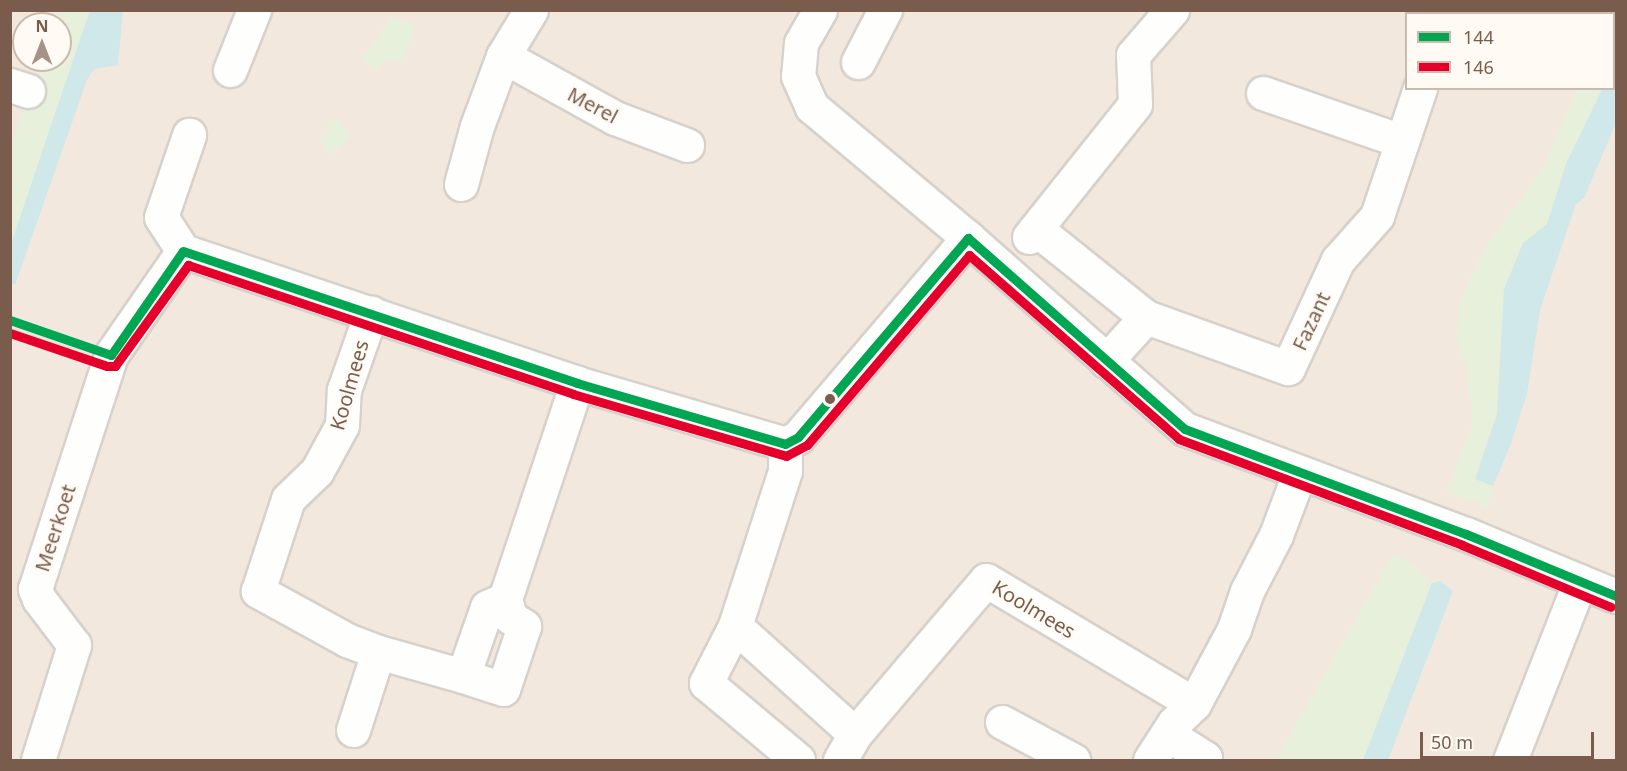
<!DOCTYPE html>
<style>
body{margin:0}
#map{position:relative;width:1627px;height:771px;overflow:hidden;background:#f9f5f0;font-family:"Noto Sans",sans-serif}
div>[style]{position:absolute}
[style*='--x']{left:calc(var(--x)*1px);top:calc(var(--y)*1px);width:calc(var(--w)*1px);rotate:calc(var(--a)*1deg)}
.residential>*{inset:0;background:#f2e8de}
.green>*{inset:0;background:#e7f0db}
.water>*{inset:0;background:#d0e8ea}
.roads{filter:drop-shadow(2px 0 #d7d1cb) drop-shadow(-2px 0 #d7d1cb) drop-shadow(0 2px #d7d1cb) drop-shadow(0 -2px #d7d1cb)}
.minor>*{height:33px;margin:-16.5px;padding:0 16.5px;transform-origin:16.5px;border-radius:16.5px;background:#fefefd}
.bus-1>*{height:9px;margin:-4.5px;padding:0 4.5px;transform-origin:4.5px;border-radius:4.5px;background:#00a651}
.bus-2>*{height:9px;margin:-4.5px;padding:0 4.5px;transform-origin:4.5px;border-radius:4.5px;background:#e4002b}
.dots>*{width:16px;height:16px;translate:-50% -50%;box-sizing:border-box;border:3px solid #fffaf3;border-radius:50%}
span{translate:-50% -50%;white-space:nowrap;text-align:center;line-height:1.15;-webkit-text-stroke:4.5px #fffaf3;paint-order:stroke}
.street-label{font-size:20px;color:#7a5c4d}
.frame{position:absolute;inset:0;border:12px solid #7a5c4d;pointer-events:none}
.legend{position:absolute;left:1405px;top:12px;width:210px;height:78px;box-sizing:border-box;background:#fffaf3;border:2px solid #cabbb1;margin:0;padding:8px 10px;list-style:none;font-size:18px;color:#7a5c4d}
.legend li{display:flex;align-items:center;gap:12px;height:30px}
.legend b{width:30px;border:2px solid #cabbb1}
.north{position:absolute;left:12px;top:12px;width:60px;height:60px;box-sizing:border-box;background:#fffaf3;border:2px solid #cabbb1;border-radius:50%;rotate:0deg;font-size:16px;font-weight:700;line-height:24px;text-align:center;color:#7a5c4d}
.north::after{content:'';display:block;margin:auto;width:21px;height:27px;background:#a69286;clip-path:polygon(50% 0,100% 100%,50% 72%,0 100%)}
.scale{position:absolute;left:1420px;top:732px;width:174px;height:27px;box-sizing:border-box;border:3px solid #7a5c4d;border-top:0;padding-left:8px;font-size:18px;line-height:21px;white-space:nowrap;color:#7a5c4d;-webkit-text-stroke:4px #fffaf3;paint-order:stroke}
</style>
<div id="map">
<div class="residential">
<div style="clip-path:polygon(evenodd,11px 11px,1616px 11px,1616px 760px,11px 760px,11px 11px,1406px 14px,1614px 14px,1614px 88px,1406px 88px,1406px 14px,11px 11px,24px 24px,60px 24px,60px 60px,24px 60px,24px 24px)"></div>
</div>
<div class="green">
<div style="clip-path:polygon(57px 11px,90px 11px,11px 244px,11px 150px,40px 60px,60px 60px,60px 24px,52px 24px)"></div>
<div style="clip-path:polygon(1607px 11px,1616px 11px,1616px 53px,1614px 60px,1614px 14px,1606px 13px)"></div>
<div style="clip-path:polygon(391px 17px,415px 25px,403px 61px,390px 59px,382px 64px,379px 71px,362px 60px)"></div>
<div style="clip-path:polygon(1577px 89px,1602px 89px,1566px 164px,1547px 224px,1523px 243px,1501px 325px,1497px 414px,1475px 479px,1493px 486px,1487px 509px,1477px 502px,1446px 493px,1472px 426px,1473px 413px,1466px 366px,1457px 338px,1459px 304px,1482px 253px,1544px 166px)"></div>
<div style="clip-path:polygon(336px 117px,352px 137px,331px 155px,319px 140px,330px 131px,326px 125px)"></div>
<div style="clip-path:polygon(1393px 554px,1416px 568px,1432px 583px,1363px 760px,1276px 760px)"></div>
</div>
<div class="water">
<div style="clip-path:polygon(90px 10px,123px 11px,118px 65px,94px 69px,87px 80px,15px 285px,11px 283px,11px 244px)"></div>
<div style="clip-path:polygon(1616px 53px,1616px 123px,1584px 198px,1576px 204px,1540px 310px,1527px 394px,1510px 446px,1493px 486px,1475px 479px,1497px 414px,1504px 289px,1523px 243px,1547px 224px,1566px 164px,1602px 89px,1614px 88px,1614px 60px)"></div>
<div style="clip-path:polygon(1441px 581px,1453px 591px,1388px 760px,1363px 760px,1432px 583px)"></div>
</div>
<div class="roads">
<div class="minor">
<div style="--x:820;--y:10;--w:38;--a:120"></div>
<div style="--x:801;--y:43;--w:33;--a:95"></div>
<div style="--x:798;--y:76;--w:34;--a:66"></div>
<div style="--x:812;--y:107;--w:204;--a:40"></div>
<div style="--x:968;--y:238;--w:289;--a:41.4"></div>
<div style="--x:1185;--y:429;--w:300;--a:20.5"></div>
<div style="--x:1466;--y:534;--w:162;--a:22.5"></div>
<div style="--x:1446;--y:14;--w:4;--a:-76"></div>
<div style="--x:503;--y:56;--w:128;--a:29"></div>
<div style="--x:615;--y:118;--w:77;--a:20.6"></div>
<div style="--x:858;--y:62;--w:59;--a:-62.6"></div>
<div style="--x:230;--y:70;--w:65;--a:-68.2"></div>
<div style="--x:10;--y:85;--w:19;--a:18"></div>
<div style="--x:1263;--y:93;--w:147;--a:19.1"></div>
<div style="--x:461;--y:184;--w:60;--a:-74.6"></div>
<div style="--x:477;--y:126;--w:75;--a:-69.6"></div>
<div style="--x:503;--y:56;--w:54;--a:-58.7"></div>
<div style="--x:1036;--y:229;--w:141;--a:38.7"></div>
<div style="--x:1029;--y:237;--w:170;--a:-51.4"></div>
<div style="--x:1135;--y:104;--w:49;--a:-92.3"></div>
<div style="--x:1133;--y:55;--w:60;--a:-49.1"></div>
<div style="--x:183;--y:251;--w:40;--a:-122.9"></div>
<div style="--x:161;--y:217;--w:87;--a:-71.1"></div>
<div style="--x:1106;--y:361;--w:59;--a:-47.7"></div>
<div style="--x:1146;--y:317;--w:151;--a:19.8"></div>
<div style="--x:1288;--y:368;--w:119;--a:-65.2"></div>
<div style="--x:1338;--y:260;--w:59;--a:-48.4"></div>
<div style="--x:1377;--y:216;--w:135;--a:-71.4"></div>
<div style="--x:785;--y:444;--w:27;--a:90"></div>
<div style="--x:785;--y:471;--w:163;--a:107.9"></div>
<div style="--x:735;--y:626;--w:64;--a:117"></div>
<div style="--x:706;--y:683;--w:120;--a:39.9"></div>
<div style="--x:505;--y:599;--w:19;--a:74"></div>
<div style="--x:510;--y:617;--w:17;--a:33"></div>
<div style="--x:524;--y:626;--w:66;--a:108.4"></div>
<div style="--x:503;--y:689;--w:42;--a:-162"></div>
<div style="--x:463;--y:676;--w:73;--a:-70.8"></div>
<div style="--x:487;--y:607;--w:20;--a:-24"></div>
<div style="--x:505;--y:599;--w:228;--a:-71.6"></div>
<div style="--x:735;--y:626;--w:161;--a:42"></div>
<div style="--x:855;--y:734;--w:202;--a:-49.6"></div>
<div style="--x:986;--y:580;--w:242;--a:30.8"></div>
<div style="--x:378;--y:652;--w:88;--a:15.8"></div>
<div style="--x:1002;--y:722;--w:81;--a:28.2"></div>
<div style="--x:353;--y:730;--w:82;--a:-72.2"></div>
<div style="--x:378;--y:652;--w:33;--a:-159"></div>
<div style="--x:347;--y:640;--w:102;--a:-151.2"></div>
<div style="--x:258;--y:591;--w:97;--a:-71.9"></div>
<div style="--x:288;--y:499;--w:40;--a:-44"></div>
<div style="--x:317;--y:471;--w:52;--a:-61.5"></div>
<div style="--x:342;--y:425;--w:35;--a:-87"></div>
<div style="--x:344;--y:390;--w:82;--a:-70.7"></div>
<div style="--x:1167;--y:734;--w:45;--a:32.3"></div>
<div style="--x:1205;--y:758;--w:4;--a:146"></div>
<div style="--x:38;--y:760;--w:121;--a:-72.6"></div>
<div style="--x:74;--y:645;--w:58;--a:-127.3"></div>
<div style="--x:39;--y:599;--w:11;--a:-112"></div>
<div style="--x:35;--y:589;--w:246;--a:-72"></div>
<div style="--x:111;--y:355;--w:126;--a:-55.3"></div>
<div style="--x:183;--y:251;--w:416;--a:18.5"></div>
<div style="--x:577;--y:383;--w:217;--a:16.3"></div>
<div style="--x:785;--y:444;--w:15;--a:-28"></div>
<div style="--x:798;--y:437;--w:262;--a:-49.5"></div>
<div style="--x:840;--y:760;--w:30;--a:-60"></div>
<div style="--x:1150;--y:760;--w:44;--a:-57"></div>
<div style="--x:1174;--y:723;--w:28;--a:-44"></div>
<div style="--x:1194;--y:704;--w:85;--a:-61.9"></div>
<div style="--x:1234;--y:629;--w:40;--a:-71.1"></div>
<div style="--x:1247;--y:591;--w:63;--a:-62.6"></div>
<div style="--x:1276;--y:535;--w:65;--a:-69.3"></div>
<div style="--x:1510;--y:760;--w:192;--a:-68.6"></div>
</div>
</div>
<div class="bus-1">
<div style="--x:10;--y:320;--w:107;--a:19.1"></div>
<div style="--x:111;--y:355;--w:126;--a:-55.3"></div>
<div style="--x:183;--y:251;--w:416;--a:18.5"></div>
<div style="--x:577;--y:383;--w:217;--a:16.3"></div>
<div style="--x:785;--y:444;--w:15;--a:-28"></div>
<div style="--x:798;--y:437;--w:262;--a:-49.5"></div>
<div style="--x:968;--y:238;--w:289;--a:41.4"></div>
<div style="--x:1185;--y:429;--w:300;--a:20.5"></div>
<div style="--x:1466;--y:534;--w:162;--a:22.5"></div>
</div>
<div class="bus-2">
<div style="--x:10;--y:333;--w:102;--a:18.8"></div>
<div style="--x:107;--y:366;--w:8;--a:0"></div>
<div style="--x:115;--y:366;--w:125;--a:-54.1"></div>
<div style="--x:188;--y:265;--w:406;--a:18.5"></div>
<div style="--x:573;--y:394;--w:222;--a:16.2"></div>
<div style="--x:786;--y:456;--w:24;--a:-28"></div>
<div style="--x:807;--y:445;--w:250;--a:-49.5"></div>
<div style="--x:969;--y:255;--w:279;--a:41.2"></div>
<div style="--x:1179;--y:439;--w:302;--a:20.5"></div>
<div style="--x:1462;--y:545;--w:161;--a:22.6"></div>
</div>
<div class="dots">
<div style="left:830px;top:399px;background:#7a5c4d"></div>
</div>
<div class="street-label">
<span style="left:593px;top:105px;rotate:28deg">Merel</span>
<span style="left:1311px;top:321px;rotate:-65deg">Fazant</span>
<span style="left:349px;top:385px;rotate:-74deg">Koolmees</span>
<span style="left:55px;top:528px;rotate:-72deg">Meerkoet</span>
<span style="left:1034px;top:609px;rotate:31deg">Koolmees</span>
</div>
<div class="frame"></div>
<ul class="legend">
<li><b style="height:8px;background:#00a651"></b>144</li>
<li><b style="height:8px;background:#e4002b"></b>146</li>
</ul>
<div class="north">N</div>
<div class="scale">50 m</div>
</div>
